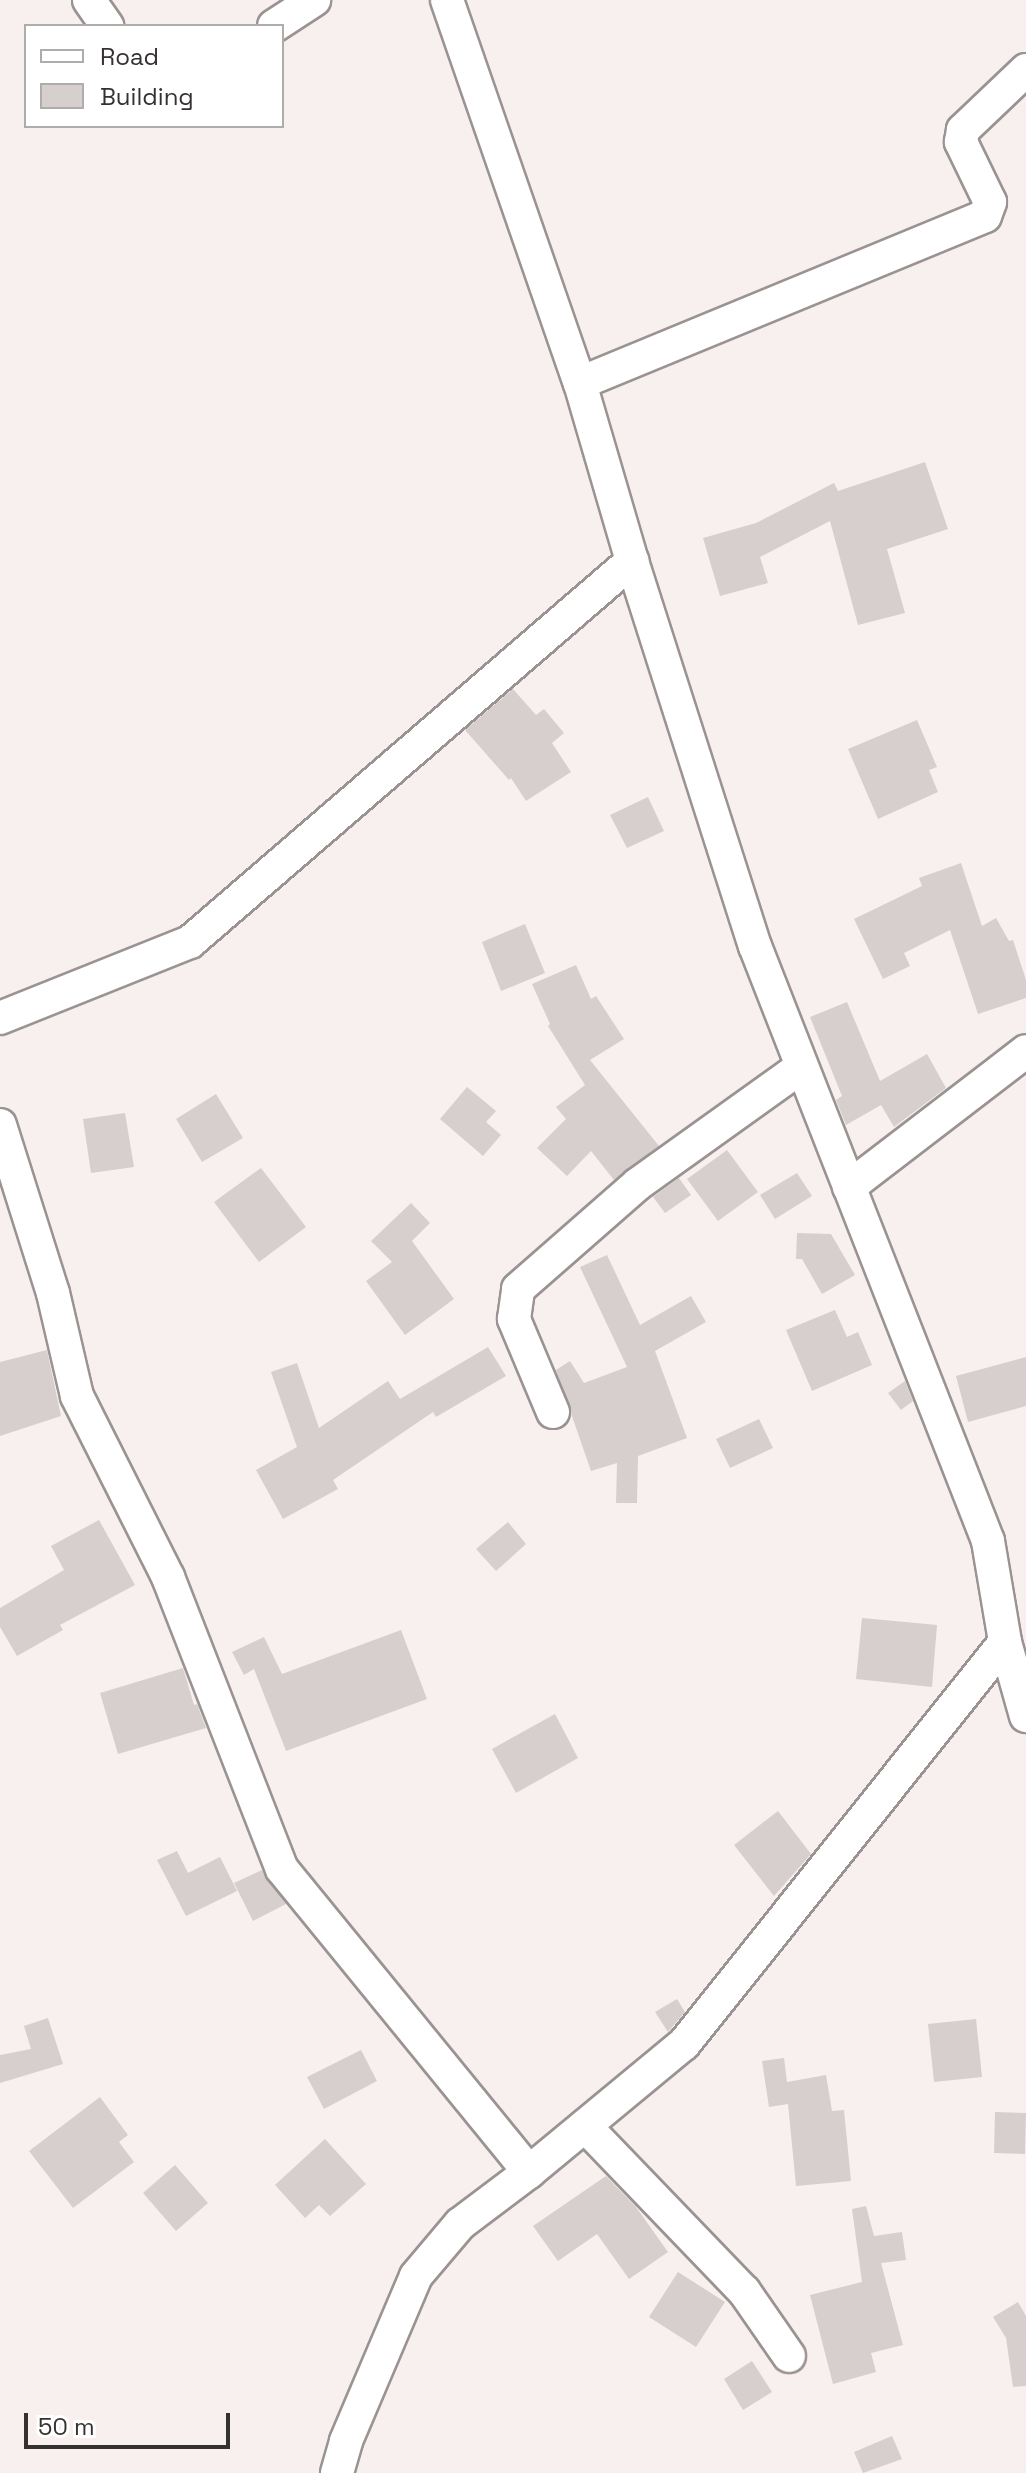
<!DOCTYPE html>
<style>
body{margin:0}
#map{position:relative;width:1026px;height:2473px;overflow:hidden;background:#f8f0ef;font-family:"Space Grotesk",sans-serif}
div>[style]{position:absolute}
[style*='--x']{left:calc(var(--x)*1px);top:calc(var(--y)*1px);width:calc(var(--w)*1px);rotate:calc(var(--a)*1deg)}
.building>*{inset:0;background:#d6cfce}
.roads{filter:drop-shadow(2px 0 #9a9391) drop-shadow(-2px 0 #9a9391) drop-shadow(0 2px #9a9391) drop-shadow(0 -2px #9a9391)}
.street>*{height:32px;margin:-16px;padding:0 16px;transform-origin:16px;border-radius:16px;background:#fff}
span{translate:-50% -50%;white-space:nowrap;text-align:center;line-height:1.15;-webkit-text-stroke:6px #fff;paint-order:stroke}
.legend{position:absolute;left:24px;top:24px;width:260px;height:104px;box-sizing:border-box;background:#fff;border:2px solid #aeadac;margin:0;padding:10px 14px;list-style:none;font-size:24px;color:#343130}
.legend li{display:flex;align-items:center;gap:16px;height:40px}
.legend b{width:40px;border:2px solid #aeadac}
.scale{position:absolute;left:24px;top:2413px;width:206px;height:36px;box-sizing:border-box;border:4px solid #343130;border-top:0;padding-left:10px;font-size:24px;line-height:28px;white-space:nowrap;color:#343130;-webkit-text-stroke:6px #fff;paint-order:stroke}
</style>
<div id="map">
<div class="building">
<div style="clip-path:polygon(925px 462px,948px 529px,887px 549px,905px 613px,858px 625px,830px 521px,760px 557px,768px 583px,720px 596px,703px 538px,756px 523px,834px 483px,838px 491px)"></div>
<div style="clip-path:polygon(513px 689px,536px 715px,544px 709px,564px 733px,552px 743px,571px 772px,526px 801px,511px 778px,509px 780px,465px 730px)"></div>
<div style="clip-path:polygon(917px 720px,937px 767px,929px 770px,938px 792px,878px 819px,848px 749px)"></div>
<div style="clip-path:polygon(648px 797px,664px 831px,627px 848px,610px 815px)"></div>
<div style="clip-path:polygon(961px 863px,982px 926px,996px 918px,1009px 941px,1013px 940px,1026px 980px,1026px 998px,978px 1014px,950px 930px,904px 953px,910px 966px,883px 979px,854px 919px,922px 886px,919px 878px)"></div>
<div style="clip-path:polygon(525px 924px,545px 973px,501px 991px,482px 942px)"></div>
<div style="clip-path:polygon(576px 965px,591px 999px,596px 996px,624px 1039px,590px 1060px,659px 1146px,614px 1180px,591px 1151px,567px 1176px,537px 1148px,566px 1119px,556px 1107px,585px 1085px,548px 1026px,550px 1024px,532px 984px)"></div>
<div style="clip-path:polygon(847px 1002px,880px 1081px,927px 1054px,946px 1088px,894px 1127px,881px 1105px,846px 1125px,836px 1100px,842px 1096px,810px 1017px)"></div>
<div style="clip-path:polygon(467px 1087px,496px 1111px,486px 1122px,501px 1135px,483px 1156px,440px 1119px)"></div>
<div style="clip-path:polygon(216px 1094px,243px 1138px,202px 1162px,176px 1119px)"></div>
<div style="clip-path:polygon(125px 1113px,134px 1167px,91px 1173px,83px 1119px)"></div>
<div style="clip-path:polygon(727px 1150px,758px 1192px,718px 1221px,687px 1179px)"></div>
<div style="clip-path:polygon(261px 1168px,306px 1227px,259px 1262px,214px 1202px)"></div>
<div style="clip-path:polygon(797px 1173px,812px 1196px,775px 1219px,760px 1195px)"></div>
<div style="clip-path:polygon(679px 1178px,691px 1195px,665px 1213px,653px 1197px)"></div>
<div style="clip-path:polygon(411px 1203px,430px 1223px,412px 1241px,454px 1299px,405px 1335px,366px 1281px,392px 1262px,371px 1241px)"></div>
<div style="clip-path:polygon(797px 1233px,831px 1234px,855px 1275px,822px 1294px,802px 1259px,796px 1259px)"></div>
<div style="clip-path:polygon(607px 1255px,640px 1325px,691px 1296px,706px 1322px,655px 1351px,687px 1438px,638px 1456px,637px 1503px,616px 1503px,617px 1463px,591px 1471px,556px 1370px,570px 1361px,584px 1383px,627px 1367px,580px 1267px)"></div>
<div style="clip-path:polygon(835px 1310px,847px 1337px,858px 1332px,872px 1365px,812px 1391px,786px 1330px)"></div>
<div style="clip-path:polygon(488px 1347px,506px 1376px,436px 1417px,433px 1412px,333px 1480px,338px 1489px,283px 1519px,256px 1470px,297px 1447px,271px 1372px,297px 1363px,319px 1428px,388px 1381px,400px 1399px)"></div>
<div style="clip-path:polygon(47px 1350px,61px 1416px,0 1436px,0 1362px)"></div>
<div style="clip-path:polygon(1026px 1357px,1026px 1406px,968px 1422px,956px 1376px)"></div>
<div style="clip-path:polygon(905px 1381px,913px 1401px,901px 1410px,888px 1393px)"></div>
<div style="clip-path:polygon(759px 1419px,773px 1448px,730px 1468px,716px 1439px)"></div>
<div style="clip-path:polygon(99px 1520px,135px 1585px,60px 1625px,63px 1630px,17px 1656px,0 1627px,0 1608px,64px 1570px,51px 1546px)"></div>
<div style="clip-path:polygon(508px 1522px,526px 1544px,496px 1571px,476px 1549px)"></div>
<div style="clip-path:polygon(862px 1618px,937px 1625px,932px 1687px,856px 1679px)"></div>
<div style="clip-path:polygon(401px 1630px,427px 1699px,286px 1751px,254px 1669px,244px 1675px,232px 1652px,264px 1637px,282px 1674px)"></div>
<div style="clip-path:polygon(183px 1668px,194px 1705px,197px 1704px,206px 1728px,118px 1754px,100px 1693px)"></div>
<div style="clip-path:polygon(555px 1714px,578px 1758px,516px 1793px,492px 1749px)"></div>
<div style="clip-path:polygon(778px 1811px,811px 1854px,774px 1896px,734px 1845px)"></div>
<div style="clip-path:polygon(177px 1851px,188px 1873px,220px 1857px,237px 1891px,186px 1916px,157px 1860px)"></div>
<div style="clip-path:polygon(262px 1870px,286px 1904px,253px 1921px,234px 1883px)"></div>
<div style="clip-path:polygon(677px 1999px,685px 2012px,668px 2032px,655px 2012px)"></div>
<div style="clip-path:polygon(48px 2018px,63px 2064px,0 2083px,0 2055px,31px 2049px,24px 2026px)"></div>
<div style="clip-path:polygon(976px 2019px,982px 2077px,934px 2082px,928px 2024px)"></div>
<div style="clip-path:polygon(361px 2050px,377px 2081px,324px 2109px,307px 2077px)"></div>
<div style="clip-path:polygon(784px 2058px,787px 2082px,826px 2075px,832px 2111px,844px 2110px,851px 2181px,796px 2186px,788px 2104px,769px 2107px,762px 2061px)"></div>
<div style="clip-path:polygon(100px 2097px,128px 2135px,119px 2142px,134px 2162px,73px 2208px,29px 2151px)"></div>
<div style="clip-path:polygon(995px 2112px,1026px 2113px,1025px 2154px,994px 2153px)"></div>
<div style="clip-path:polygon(325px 2139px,366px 2184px,330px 2216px,319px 2205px,305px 2218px,275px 2185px)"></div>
<div style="clip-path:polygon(175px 2165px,208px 2203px,176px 2231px,143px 2193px)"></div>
<div style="clip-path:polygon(606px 2176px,636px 2207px,668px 2252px,629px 2279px,597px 2234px,558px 2261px,533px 2226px)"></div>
<div style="clip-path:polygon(866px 2206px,874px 2236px,902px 2232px,906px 2260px,881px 2263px,903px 2345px,871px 2353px,876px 2372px,833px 2384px,810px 2295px,862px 2282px,852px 2209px)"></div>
<div style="clip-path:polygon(678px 2272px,725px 2302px,696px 2347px,649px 2317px)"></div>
<div style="clip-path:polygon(1018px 2302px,1026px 2316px,1026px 2386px,1013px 2387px,1006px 2338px,993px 2317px)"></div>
<div style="clip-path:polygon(752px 2361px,772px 2392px,743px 2410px,724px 2379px)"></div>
<div style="clip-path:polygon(892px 2436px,902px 2459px,863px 2473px,854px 2452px)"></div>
</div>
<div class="roads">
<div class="street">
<div style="--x:89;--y:0;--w:32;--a:55"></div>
<div style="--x:447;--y:0;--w:405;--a:70.9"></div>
<div style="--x:580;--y:383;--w:185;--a:73.7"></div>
<div style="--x:632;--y:561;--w:404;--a:72.3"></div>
<div style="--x:755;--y:946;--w:639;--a:68.61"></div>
<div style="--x:988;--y:1541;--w:102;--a:80.4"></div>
<div style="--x:1005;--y:1642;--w:77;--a:74.2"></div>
<div style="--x:274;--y:26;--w:48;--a:-33"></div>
<div style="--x:580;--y:383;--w:438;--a:-22.4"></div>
<div style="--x:985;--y:216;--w:15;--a:-70"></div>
<div style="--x:990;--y:202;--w:67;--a:-115.8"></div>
<div style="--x:961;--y:142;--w:12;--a:-81"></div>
<div style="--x:963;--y:130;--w:87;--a:-43.6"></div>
<div style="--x:0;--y:1018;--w:205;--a:-21.8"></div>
<div style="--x:190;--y:942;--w:584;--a:-40.76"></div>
<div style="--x:0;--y:1125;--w:176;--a:72.5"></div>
<div style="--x:53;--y:1293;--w:106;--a:76.9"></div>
<div style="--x:77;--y:1396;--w:203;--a:63.3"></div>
<div style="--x:168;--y:1577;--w:313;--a:68.7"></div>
<div style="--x:282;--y:1869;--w:391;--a:50.8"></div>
<div style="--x:849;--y:1187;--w:223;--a:-37.5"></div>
<div style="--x:553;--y:1412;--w:101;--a:-112.8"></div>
<div style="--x:514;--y:1319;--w:30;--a:-82"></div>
<div style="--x:518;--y:1289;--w:159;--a:-41.2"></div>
<div style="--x:638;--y:1184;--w:199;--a:-35.6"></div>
<div style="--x:585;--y:2126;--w:229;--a:46.1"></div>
<div style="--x:744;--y:2291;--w:79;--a:55.3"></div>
<div style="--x:337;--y:2473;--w:33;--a:-74"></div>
<div style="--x:346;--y:2441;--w:179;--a:-67"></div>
<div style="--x:416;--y:2276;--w:68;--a:-49.8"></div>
<div style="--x:460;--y:2224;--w:86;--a:-37"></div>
<div style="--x:529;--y:2172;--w:201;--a:-39.6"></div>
<div style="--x:684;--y:2044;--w:514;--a:-51.39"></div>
</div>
</div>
<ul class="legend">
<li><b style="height:10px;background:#fff"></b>Road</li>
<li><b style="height:22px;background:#d6cfce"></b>Building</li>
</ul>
<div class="scale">50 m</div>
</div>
